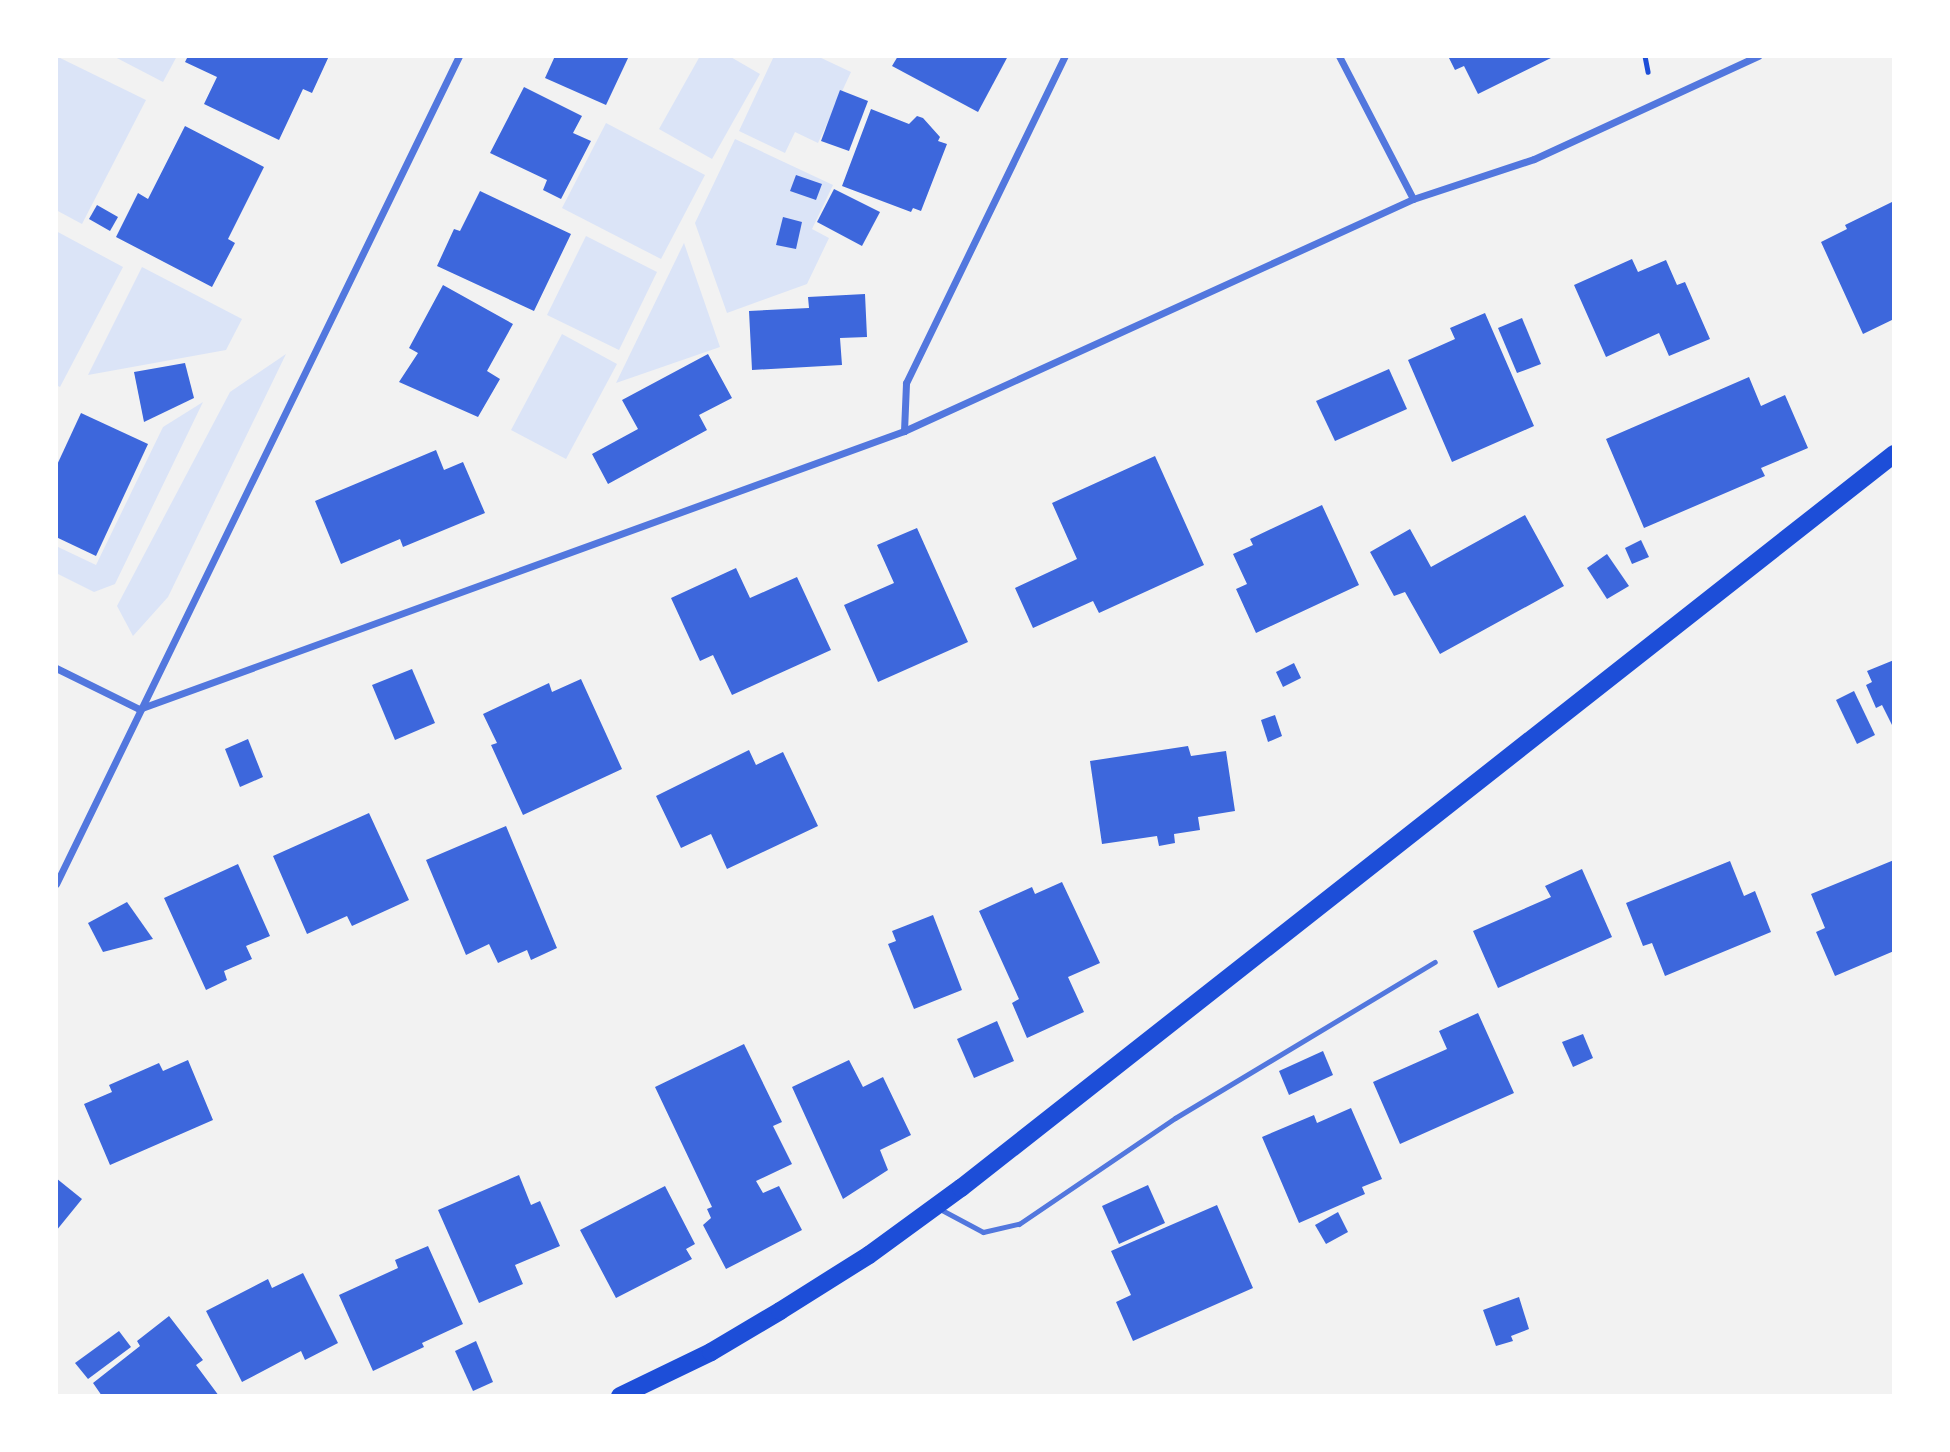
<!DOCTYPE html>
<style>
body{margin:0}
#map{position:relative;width:1950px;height:1452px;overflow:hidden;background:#f2f2f2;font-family:Mulish,sans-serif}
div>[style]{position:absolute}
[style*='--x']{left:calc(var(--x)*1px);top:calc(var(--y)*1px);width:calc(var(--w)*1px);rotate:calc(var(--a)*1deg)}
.green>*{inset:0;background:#dbe4f7}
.building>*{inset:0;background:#3d67dc}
.path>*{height:4.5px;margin:-2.25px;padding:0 2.25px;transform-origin:2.25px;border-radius:2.25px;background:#1d4ed8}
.service>*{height:5px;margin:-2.5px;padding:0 2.5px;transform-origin:2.5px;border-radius:2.5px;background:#5277de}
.minor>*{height:7px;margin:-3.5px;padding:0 3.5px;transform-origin:3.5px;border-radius:3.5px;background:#5277de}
.primary>*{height:18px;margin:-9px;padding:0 9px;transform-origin:9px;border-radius:9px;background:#1d4ed8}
span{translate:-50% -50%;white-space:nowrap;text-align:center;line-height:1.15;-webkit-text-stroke:7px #fff;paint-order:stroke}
.frame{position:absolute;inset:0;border:58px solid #fff;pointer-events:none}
</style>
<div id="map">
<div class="green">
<div style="clip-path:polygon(56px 56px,146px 100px,82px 224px,56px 210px)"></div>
<div style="clip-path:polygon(113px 56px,177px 56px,163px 82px)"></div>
<div style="clip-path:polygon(700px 56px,729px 56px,760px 74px,712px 159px,659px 129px)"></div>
<div style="clip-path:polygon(774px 56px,817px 56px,851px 72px,818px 143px,795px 132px,785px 153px,739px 131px)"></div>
<div style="clip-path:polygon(606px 123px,705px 175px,661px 259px,562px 208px)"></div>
<div style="clip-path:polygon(735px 139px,833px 185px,812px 229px,829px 238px,807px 284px,727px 313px,695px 223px)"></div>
<div style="clip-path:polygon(56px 231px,123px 267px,60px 387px,56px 385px)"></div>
<div style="clip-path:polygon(586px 236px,657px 272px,619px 350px,547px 315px)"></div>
<div style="clip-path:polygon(684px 243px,720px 347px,616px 383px)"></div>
<div style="clip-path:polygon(142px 267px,242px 319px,226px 350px,88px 375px)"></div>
<div style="clip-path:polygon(562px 334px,617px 364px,566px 459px,511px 430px)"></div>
<div style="clip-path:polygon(286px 354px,168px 597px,133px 636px,117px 606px,230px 392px)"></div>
<div style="clip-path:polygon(203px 402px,115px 584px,94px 592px,56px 573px,56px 546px,96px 565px,163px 427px)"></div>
</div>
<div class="building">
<div style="clip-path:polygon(188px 56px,329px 56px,312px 93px,303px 89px,279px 140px,204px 104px,217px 77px,185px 62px)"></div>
<div style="clip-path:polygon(555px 56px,629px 56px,606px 105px,545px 78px)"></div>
<div style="clip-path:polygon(898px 56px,1008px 56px,978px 112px,892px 66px)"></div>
<div style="clip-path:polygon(1448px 56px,1555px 56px,1478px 94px,1464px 66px,1455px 70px)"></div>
<div style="clip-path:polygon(524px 87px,582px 116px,573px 133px,591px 141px,561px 199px,543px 190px,547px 180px,490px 153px)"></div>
<div style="clip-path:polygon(840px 90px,868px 101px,849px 151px,821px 141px)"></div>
<div style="clip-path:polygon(871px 109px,909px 124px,917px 116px,923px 118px,940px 137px,938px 141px,947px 144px,921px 211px,913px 208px,911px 212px,842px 186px)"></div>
<div style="clip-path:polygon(185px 126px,264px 167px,228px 239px,235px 243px,212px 287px,116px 237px,138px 193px,148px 199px)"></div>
<div style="clip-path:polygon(796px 175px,822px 184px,816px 200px,790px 191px)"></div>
<div style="clip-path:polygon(834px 189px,880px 212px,862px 246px,817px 222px)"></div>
<div style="clip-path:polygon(480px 191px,571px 234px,534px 311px,437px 266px,454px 229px,460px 231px)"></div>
<div style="clip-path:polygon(1894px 201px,1894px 319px,1863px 334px,1821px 242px,1847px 229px,1845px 225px)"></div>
<div style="clip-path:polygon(97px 205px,118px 217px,110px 231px,89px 219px)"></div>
<div style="clip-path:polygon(783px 217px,802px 222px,796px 249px,776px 245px)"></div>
<div style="clip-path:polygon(1632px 259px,1638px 272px,1666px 260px,1677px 285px,1685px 282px,1710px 339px,1669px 356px,1659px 333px,1606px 357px,1574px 285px)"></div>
<div style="clip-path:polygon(443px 285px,513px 324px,487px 371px,500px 379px,478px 417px,399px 382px,418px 353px,409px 348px)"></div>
<div style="clip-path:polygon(865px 294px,867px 337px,840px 338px,842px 365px,752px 370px,749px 311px,809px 308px,808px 297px)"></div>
<div style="clip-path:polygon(1485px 313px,1534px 426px,1452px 462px,1408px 360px,1455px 339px,1450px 328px)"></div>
<div style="clip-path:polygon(1522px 318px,1541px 364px,1517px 373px,1498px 328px)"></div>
<div style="clip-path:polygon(708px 354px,732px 398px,699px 415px,707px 430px,608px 484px,592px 454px,638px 429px,622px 400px)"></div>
<div style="clip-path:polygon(185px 363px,194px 398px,144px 422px,134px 372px)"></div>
<div style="clip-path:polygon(1389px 369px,1407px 409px,1335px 441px,1316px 401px)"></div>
<div style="clip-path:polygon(1749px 377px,1761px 406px,1785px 395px,1808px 448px,1761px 468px,1765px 476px,1644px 528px,1606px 439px)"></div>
<div style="clip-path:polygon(81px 413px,148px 444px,96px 556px,56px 537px,56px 467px)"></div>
<div style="clip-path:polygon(436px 450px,444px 470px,463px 462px,485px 513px,403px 547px,400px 539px,341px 564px,315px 501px)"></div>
<div style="clip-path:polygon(1155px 456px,1204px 565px,1099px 613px,1093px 601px,1033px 628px,1015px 588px,1077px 559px,1052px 503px)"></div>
<div style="clip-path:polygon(1322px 505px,1359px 585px,1256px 633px,1236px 589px,1247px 584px,1233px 554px,1253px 545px,1250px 539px)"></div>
<div style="clip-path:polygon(1525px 515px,1564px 586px,1440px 654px,1405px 592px,1394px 596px,1370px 552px,1410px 529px,1431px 567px)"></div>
<div style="clip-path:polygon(917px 528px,968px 642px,878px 682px,844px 605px,894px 583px,877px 545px)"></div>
<div style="clip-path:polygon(1641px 540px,1649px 557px,1632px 564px,1625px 548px)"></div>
<div style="clip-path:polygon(1607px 554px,1629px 586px,1607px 599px,1587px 568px)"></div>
<div style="clip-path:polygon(736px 568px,750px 598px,797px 577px,831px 650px,732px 695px,713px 655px,700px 661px,671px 598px)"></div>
<div style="clip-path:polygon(1894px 660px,1894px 724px,1892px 725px,1882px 705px,1876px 708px,1866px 685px,1872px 682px,1867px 671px)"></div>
<div style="clip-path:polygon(1294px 663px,1301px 678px,1283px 687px,1276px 672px)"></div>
<div style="clip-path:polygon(412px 669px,435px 723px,395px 740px,372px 685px)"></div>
<div style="clip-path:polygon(581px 679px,622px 769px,523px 815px,491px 745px,497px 743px,483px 714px,549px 683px,552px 692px)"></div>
<div style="clip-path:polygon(1854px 691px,1875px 735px,1857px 744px,1836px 700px)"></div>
<div style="clip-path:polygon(1275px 715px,1282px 736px,1268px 742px,1261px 720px)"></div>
<div style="clip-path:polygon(248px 739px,263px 777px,240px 787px,225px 749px)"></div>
<div style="clip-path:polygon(1188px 746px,1191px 756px,1226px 751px,1235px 811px,1198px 817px,1200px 830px,1174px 834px,1175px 843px,1159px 846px,1157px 836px,1102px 844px,1090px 761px)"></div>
<div style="clip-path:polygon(749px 750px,756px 765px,783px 752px,818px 826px,727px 869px,711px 834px,681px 848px,656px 796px)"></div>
<div style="clip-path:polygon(369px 813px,409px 900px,352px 926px,347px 916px,307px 934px,273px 856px)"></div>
<div style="clip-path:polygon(506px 826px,557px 948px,531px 960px,527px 950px,498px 963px,489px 944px,466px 955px,426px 860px)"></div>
<div style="clip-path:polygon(1894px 860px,1894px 951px,1835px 976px,1816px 932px,1825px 928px,1811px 894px)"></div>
<div style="clip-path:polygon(1730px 861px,1744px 896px,1755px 891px,1771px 932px,1665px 976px,1652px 943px,1643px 946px,1626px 903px)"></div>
<div style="clip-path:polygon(238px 864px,270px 936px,246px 946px,252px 959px,224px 971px,227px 980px,206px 990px,164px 898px)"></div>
<div style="clip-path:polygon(1582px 869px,1612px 937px,1498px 988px,1473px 931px,1551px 897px,1545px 886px)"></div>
<div style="clip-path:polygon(1062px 882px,1100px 963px,1068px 977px,1084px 1012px,1027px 1038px,1012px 1003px,1019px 999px,979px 911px,1032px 887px,1035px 894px)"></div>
<div style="clip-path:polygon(127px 902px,153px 939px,103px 952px,88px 923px)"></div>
<div style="clip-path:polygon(933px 915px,962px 990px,914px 1009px,888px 944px,896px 941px,892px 931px)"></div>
<div style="clip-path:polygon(1478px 1013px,1514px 1093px,1400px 1144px,1373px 1082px,1447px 1049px,1439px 1031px)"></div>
<div style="clip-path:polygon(997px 1021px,1014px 1061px,974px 1078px,957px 1039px)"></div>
<div style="clip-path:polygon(1583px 1034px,1593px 1058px,1573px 1067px,1562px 1042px)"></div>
<div style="clip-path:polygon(744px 1044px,782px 1122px,773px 1126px,792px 1164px,756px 1181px,763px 1193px,779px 1186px,802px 1230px,726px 1269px,703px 1225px,711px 1218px,707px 1209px,712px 1207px,655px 1087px)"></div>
<div style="clip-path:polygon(1323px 1051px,1333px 1075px,1289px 1095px,1279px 1071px)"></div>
<div style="clip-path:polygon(188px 1060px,213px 1120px,110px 1165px,84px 1104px,112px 1092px,109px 1085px,159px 1063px,163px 1071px)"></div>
<div style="clip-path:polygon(849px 1060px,863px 1087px,883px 1077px,911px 1135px,880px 1150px,888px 1170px,843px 1199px,792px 1087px)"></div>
<div style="clip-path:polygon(1351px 1108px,1382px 1179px,1362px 1187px,1365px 1194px,1299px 1223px,1262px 1137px,1314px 1115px,1317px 1123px)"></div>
<div style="clip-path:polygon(519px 1175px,531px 1205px,540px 1201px,560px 1246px,515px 1265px,523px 1284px,479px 1303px,438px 1210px)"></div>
<div style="clip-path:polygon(56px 1178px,82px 1199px,56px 1231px)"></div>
<div style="clip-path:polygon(1148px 1185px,1165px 1223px,1119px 1244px,1102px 1206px)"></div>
<div style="clip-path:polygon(665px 1186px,695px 1244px,686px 1249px,692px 1259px,616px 1298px,580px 1230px)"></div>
<div style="clip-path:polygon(1217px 1205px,1253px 1288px,1133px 1341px,1116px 1302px,1131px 1295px,1111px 1251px)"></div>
<div style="clip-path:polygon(1338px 1212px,1348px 1232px,1326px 1244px,1315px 1225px)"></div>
<div style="clip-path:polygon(428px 1246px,463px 1324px,422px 1343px,424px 1347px,373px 1371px,339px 1295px,398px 1268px,395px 1260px)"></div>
<div style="clip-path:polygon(303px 1273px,338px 1343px,305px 1360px,301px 1351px,242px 1382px,206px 1311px,268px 1279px,272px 1288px)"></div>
<div style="clip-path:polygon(1519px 1297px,1529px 1329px,1511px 1336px,1513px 1341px,1496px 1346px,1483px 1310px)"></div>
<div style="clip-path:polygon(169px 1316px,203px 1360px,196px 1365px,219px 1396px,102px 1396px,93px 1383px,140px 1346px,137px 1341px)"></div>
<div style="clip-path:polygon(119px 1331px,131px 1347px,88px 1379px,75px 1363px)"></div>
<div style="clip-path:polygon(476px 1341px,493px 1382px,473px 1391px,455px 1351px)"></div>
</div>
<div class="path">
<div style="--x:1645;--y:56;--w:16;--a:79"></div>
</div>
<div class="service">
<div style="--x:938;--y:1208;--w:51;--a:28.1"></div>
<div style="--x:983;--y:1232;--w:37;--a:-13"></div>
<div style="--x:1019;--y:1224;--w:189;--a:-34.2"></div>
<div style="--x:1175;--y:1118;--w:303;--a:-31"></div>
</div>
<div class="minor">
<div style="--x:1339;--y:56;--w:161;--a:62.6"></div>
<div style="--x:904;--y:431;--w:48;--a:-87.6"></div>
<div style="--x:906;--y:383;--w:364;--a:-64.1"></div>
<div style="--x:56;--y:668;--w:93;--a:26.3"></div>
<div style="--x:139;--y:709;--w:814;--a:-19.97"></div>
<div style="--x:904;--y:431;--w:559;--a:-24.5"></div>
<div style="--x:1413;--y:199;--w:127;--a:-18.3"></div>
<div style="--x:1534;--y:159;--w:247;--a:-24.7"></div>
<div style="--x:56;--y:884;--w:921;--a:-64.05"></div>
</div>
<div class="primary">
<div style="--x:620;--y:1396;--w:101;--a:-25.8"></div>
<div style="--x:711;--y:1352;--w:80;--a:-30.7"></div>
<div style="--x:780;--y:1311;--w:105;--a:-32.2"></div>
<div style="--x:869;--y:1255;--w:114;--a:-36.1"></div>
<div style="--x:961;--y:1188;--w:1187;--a:-38.19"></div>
</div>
<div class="frame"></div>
</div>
